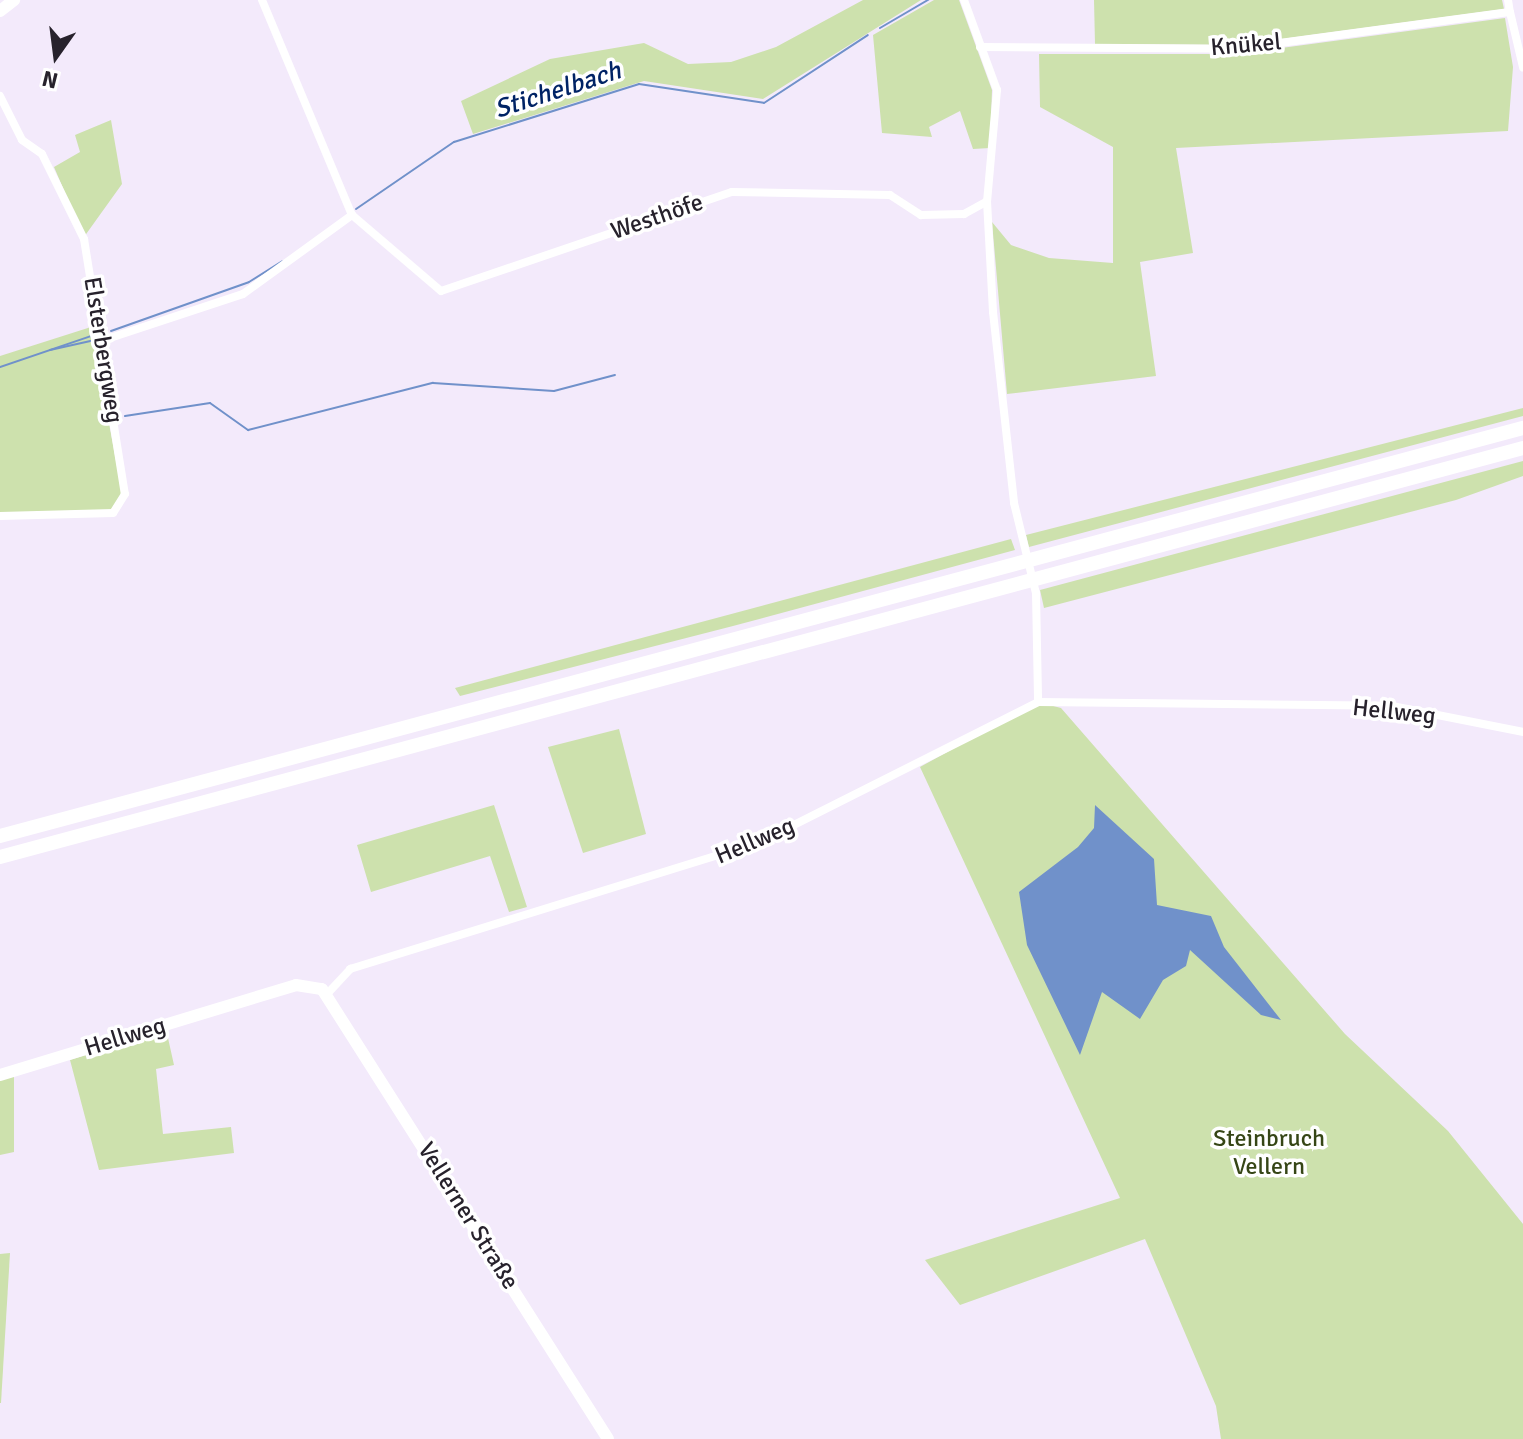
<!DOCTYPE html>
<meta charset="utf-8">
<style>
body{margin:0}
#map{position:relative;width:1523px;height:1439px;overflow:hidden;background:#f3eafb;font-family:Signika,sans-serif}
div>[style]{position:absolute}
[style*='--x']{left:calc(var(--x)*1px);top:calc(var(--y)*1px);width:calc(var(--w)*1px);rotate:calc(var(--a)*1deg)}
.green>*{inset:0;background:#cde1ad}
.water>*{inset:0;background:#7091ca}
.stream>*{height:2px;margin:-1px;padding:0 1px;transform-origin:1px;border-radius:1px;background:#7091ca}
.street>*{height:8px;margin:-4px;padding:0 4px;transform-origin:4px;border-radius:4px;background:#fff}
.secondary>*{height:12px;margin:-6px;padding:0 6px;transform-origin:6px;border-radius:6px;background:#fff}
.highway>*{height:14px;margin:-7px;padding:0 7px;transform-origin:7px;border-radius:7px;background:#fff}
span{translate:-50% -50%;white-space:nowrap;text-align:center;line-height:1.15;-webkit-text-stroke:7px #fff;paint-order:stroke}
.street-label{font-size:24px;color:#27222c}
.park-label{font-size:24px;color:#364616}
.water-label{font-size:26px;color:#002365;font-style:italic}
.north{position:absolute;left:16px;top:16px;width:80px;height:80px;-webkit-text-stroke:6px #fff;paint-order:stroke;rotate:194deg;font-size:22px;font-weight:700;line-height:32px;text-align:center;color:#27222c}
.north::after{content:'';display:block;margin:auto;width:28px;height:36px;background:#27222c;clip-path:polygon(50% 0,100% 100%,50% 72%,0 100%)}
</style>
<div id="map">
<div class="green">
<div style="clip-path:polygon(863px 0,921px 0,763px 99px,644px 81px,473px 134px,461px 101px,550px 59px,644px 43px,688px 64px,731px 62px,776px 47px)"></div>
<div style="clip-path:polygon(934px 0,959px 0,992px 90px,990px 148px,973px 149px,960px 111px,929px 127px,932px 137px,882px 133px,873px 35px)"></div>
<div style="clip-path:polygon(1094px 0,1502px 0,1504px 9px,1237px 45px,1095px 44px)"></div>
<div style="clip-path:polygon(1505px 18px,1513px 67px,1508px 131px,1176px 148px,1193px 253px,1140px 262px,1156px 376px,1007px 394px,992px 222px,1011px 245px,1049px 258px,1113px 263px,1113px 147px,1040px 107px,1039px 54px,1237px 54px)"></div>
<div style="clip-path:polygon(111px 120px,122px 184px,84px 237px,54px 167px,80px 152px,75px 135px)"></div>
<div style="clip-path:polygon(91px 327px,122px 493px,111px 510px,0 513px,0 356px)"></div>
<div style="clip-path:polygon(1523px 408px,1523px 416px,1029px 547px,1026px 535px)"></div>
<div style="clip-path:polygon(1523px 461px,1523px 476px,1456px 500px,1044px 608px,1040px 590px)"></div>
<div style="clip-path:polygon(1011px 539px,1015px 550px,733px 626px,460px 696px,455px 688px)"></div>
<div style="clip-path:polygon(1038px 702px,1061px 708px,1345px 1034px,1448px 1131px,1523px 1224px,1523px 1439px,1221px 1439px,1216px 1406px,1145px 1239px,960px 1305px,925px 1260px,1120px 1198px,920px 767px)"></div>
<div style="clip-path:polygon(619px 729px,646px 834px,583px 853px,548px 747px)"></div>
<div style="clip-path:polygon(494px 805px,527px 907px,509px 912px,490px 856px,371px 892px,357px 845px)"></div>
<div style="clip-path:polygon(166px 1029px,174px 1065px,156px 1069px,163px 1134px,231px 1127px,234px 1153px,99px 1170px,70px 1060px)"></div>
<div style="clip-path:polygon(14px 1076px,14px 1152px,0 1155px,0 1080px)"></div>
<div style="clip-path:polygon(10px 1253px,1px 1403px,0 1403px,0 1254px)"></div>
</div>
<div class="water">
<div style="clip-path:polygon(1095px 805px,1154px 859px,1157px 905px,1211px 916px,1224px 947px,1281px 1020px,1261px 1015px,1190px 950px,1186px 966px,1163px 980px,1140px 1019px,1102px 992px,1080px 1055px,1027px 945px,1019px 892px,1078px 847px,1094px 828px)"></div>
</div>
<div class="stream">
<div style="--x:880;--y:28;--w:56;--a:-30.3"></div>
<div style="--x:356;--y:209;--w:119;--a:-34.4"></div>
<div style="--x:454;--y:142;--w:194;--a:-17.4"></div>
<div style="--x:639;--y:84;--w:126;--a:8.6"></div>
<div style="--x:764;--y:103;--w:124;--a:-33.2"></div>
<div style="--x:111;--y:331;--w:146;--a:-19.5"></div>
<div style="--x:249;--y:282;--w:39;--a:-32"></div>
<div style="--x:50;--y:350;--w:46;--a:-12.5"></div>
<div style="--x:0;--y:367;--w:99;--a:-18.8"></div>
<div style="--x:125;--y:416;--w:86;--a:-8.7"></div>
<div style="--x:210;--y:403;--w:47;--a:35.4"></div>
<div style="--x:248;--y:430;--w:191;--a:-14.3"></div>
<div style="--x:433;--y:383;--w:121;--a:3.8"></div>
<div style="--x:554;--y:391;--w:63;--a:-14.7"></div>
</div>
<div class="street">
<div style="--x:262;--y:0;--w:233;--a:67.3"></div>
<div style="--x:352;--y:215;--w:117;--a:40.5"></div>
<div style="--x:441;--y:291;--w:307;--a:-18.8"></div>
<div style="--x:732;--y:192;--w:158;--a:1.1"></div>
<div style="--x:890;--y:195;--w:37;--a:33"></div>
<div style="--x:921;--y:215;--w:43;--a:-1.3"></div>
<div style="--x:964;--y:214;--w:26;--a:-29"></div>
<div style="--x:964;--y:0;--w:96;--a:69.9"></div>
<div style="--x:997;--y:90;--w:111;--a:95.1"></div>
<div style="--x:987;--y:201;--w:111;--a:86.9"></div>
<div style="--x:993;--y:312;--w:192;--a:83.7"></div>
<div style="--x:1014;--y:503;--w:93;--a:76.3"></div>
<div style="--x:1036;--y:593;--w:109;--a:88.9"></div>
<div style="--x:1508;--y:0;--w:12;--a:81"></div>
<div style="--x:980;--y:47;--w:256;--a:0.4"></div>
<div style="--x:1236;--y:49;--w:276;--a:-7.7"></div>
<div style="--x:1510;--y:12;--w:57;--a:76.7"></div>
<div style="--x:0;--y:96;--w:49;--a:63.4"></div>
<div style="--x:22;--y:140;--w:24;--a:35"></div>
<div style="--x:42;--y:154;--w:95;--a:63.7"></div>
<div style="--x:84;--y:239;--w:258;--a:80.9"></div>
<div style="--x:125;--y:494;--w:22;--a:122"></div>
<div style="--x:113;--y:513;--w:113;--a:178.5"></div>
<div style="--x:104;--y:340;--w:146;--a:-18.3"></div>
<div style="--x:243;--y:294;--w:135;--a:-35.9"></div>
<div style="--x:328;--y:993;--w:33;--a:-47"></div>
<div style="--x:350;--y:969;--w:427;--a:-17.2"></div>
<div style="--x:758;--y:843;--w:313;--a:-26.7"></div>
<div style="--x:1038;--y:702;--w:354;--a:0.6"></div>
<div style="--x:1392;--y:706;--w:134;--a:11.2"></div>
</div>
<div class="secondary">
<div style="--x:0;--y:11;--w:18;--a:-38"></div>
<div style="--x:0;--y:1075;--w:309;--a:-16.9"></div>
<div style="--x:296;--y:985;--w:26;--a:9"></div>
<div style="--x:322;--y:989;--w:533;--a:57.56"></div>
</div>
<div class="highway">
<div style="--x:0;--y:836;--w:1577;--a:-15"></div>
<div style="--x:0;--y:857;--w:1577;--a:-15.03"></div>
</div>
<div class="street-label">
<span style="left:1246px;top:45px;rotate:-5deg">Knükel</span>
<span style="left:657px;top:217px;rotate:-19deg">Westhöfe</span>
<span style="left:103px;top:350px;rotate:81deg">Elsterbergweg</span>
<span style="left:1394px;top:712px;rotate:6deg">Hellweg</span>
<span style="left:755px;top:841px;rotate:-23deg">Hellweg</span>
<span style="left:125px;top:1037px;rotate:-17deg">Hellweg</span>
<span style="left:468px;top:1216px;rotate:58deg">Vellerner Straße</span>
</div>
<div class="park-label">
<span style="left:1269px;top:1153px">Steinbruch<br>Vellern</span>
</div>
<div class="water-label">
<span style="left:558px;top:91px;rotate:-18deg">Stichelbach</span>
</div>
<div class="north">N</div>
</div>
